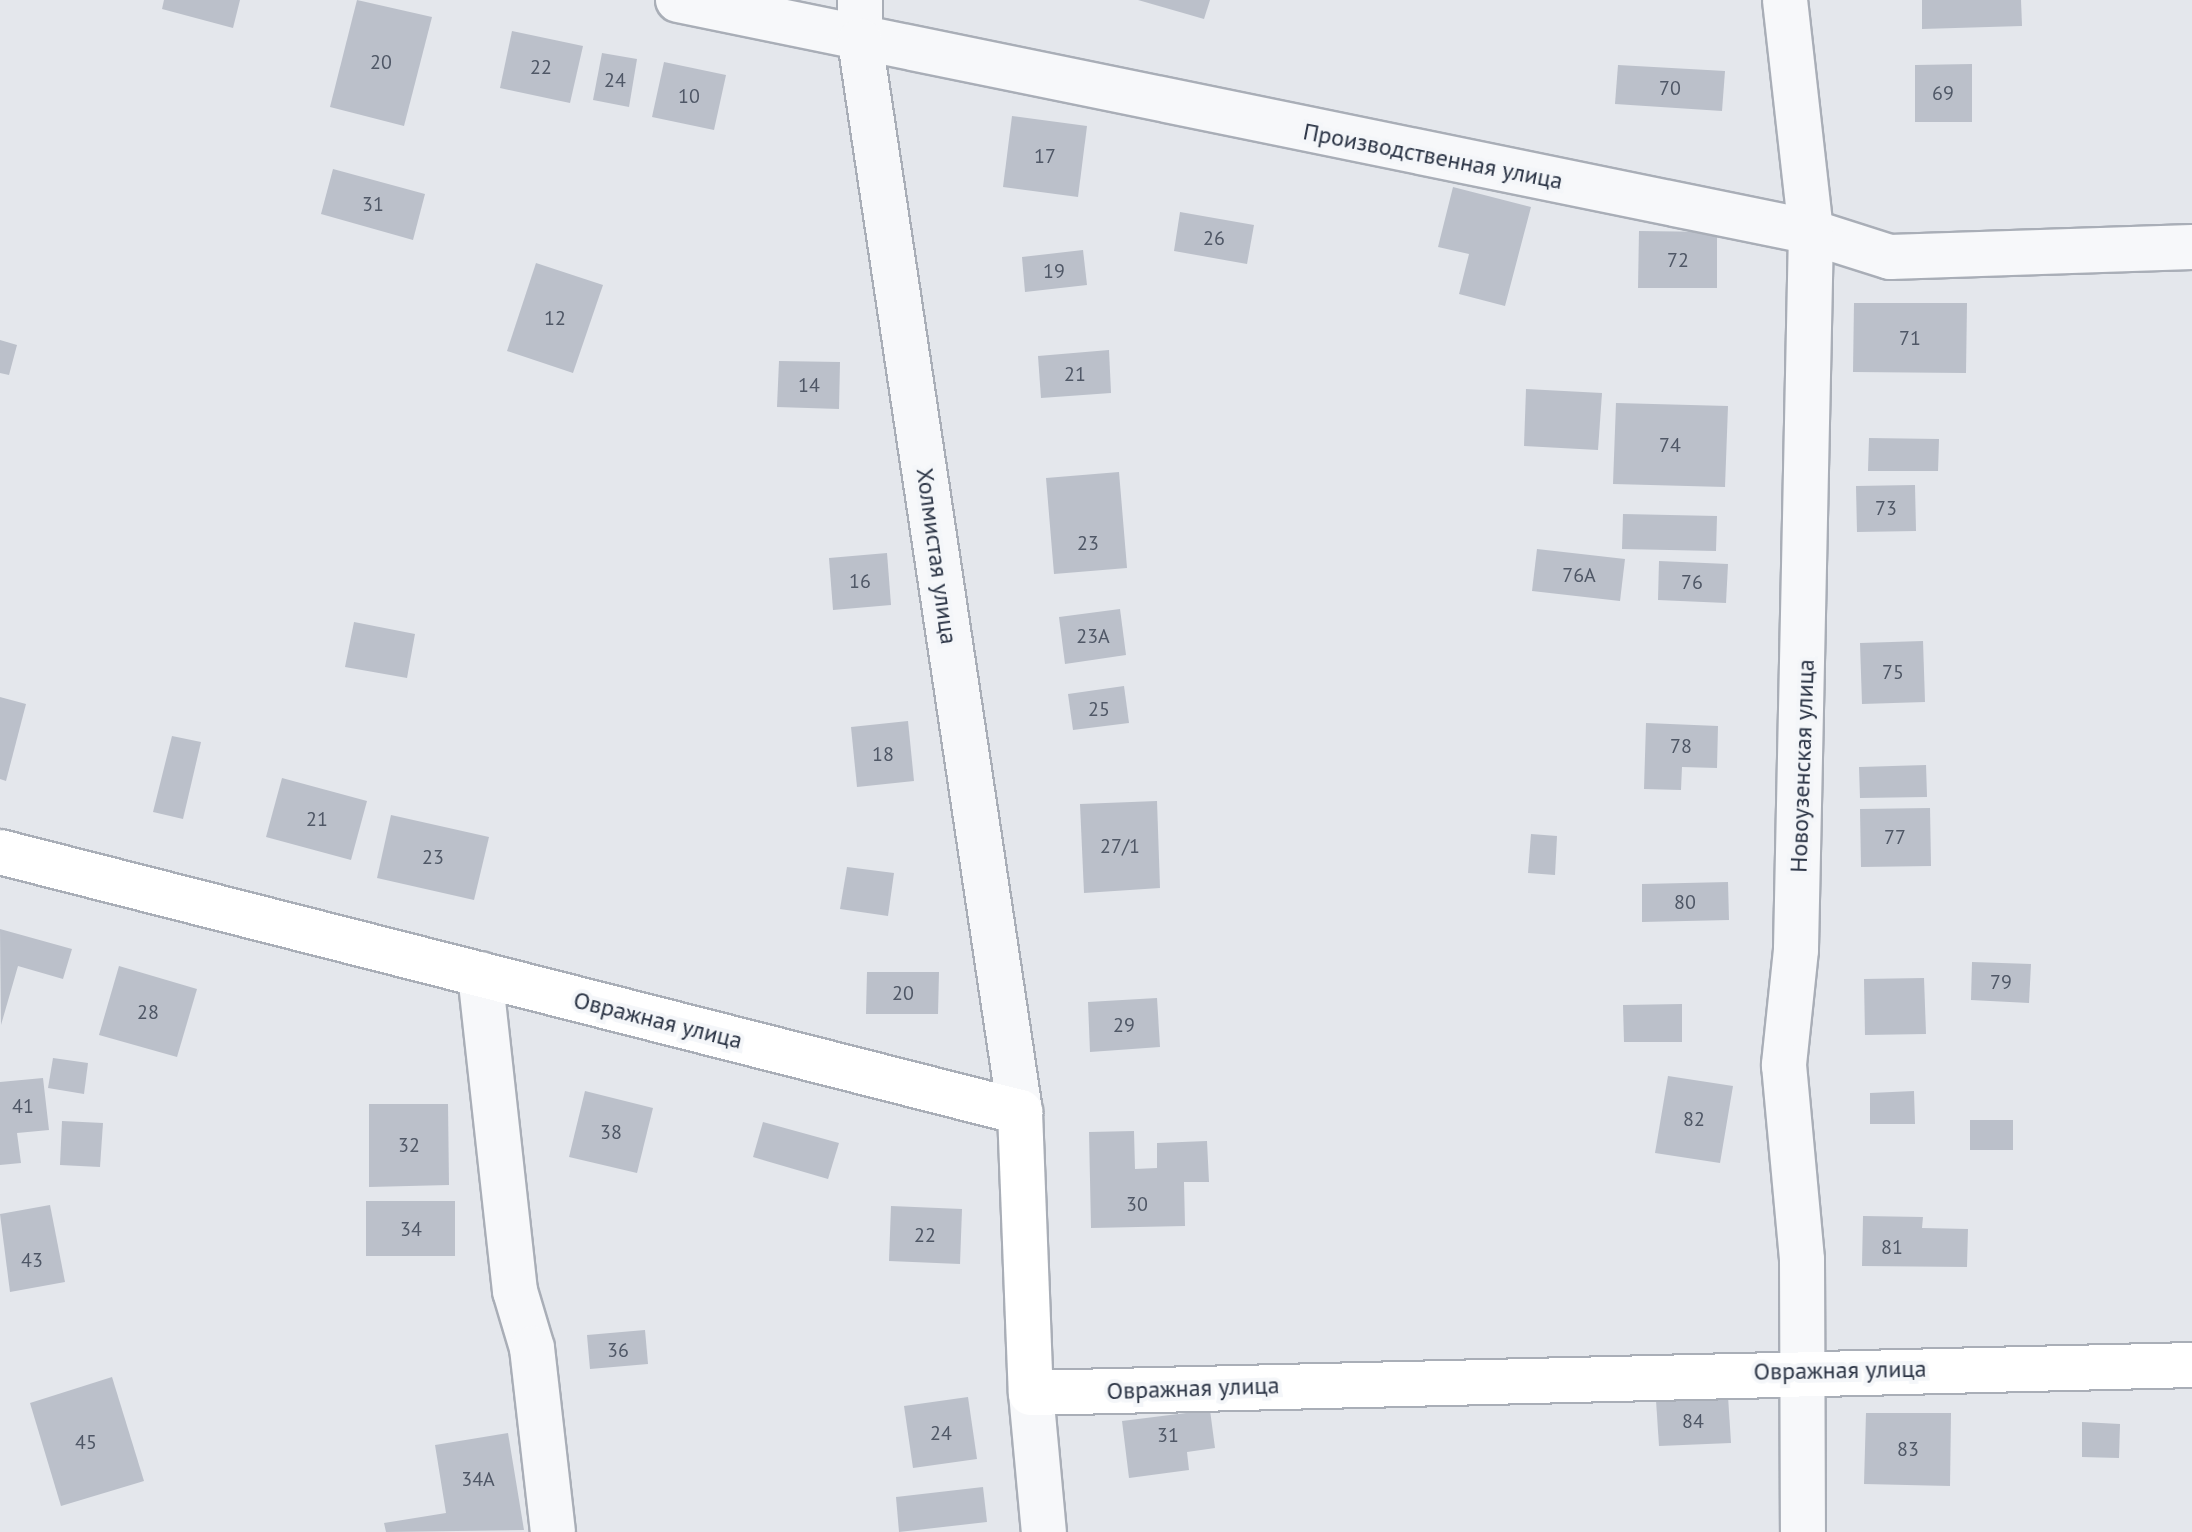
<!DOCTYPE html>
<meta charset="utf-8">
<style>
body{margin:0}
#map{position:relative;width:2192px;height:1532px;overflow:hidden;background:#e4e7ec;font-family:"PT Sans",sans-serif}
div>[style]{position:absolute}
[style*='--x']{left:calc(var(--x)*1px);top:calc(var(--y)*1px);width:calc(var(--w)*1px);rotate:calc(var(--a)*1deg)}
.building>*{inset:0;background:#bbc0ca}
.roads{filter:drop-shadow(2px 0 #a9aeb7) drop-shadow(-2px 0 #a9aeb7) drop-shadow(0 2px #a9aeb7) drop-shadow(0 -2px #a9aeb7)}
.street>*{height:44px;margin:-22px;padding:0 22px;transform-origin:22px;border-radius:22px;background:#f7f8fa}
.secondary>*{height:44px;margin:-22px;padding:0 22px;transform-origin:22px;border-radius:22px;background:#fff}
span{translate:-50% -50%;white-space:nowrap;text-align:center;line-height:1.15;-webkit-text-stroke:8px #f4f6f9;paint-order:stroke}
.number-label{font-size:20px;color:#4f5766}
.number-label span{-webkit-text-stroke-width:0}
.street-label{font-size:24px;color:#2b3445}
</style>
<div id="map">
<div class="building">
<div style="clip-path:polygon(164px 0,240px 0,233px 28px,162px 9px)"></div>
<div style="clip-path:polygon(357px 0,432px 17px,404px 126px,330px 107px)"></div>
<div style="clip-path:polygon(1138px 0,1210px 0,1204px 19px)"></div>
<div style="clip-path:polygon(1922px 0,2021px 0,2022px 26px,1922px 29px)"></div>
<div style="clip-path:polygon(512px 31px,583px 46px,570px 103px,500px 88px)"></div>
<div style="clip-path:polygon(602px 53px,637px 59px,629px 107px,593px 100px)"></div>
<div style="clip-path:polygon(664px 62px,726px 75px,714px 130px,652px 117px)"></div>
<div style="clip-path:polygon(1972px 64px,1972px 122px,1915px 122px,1915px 65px)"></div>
<div style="clip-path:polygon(1618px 65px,1725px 71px,1722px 111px,1615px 104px)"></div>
<div style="clip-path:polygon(1012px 116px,1087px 126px,1078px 197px,1003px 187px)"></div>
<div style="clip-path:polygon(333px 169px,425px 194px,413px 240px,321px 214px)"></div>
<div style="clip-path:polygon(1453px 187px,1531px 207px,1505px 306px,1459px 294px,1469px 254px,1438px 247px)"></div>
<div style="clip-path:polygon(1180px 212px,1254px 225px,1247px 264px,1174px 251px)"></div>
<div style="clip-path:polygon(1639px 231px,1717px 232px,1717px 288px,1638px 288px)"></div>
<div style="clip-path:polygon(1083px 250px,1087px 285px,1025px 292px,1022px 257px)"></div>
<div style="clip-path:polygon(536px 263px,603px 285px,573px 373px,507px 351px)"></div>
<div style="clip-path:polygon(1854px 303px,1967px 303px,1966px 373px,1853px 372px)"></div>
<div style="clip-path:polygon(0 340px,17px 345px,9px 375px,0 373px)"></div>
<div style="clip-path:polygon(1109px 350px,1111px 393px,1041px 398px,1038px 356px)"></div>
<div style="clip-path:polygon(779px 361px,840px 362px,839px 409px,777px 407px)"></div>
<div style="clip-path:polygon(1526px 389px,1602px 393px,1598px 450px,1524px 446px)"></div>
<div style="clip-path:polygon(1616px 403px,1728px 406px,1725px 487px,1613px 484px)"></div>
<div style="clip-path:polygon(1869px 438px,1939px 439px,1938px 471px,1868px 471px)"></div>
<div style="clip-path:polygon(1119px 472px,1127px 568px,1054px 574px,1046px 478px)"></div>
<div style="clip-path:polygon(1915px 485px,1916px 531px,1857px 532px,1856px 486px)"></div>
<div style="clip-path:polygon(1623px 514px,1717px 516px,1716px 551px,1622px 549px)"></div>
<div style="clip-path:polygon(1537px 549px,1625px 559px,1620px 601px,1532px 591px)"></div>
<div style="clip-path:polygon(887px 553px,891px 605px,833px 610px,829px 558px)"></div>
<div style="clip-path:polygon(1659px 561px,1728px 564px,1726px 603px,1658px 600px)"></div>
<div style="clip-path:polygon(1120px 609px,1126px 655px,1065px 664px,1059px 617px)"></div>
<div style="clip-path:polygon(354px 622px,415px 634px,407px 678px,345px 667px)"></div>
<div style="clip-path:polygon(1923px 641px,1925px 702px,1862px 704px,1860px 643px)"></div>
<div style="clip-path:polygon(1124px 686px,1129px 723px,1073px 730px,1068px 694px)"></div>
<div style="clip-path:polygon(0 697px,26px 704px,6px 781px,0 779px)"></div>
<div style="clip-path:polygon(908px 721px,914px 781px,857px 787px,851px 727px)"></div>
<div style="clip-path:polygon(1646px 723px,1718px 726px,1717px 768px,1682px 767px,1681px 790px,1644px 789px)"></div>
<div style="clip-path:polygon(172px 736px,201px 742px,183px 819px,153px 812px)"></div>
<div style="clip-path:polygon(1926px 765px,1927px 797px,1860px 798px,1859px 767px)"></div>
<div style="clip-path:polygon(282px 778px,367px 801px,351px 860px,266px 837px)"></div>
<div style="clip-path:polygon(1157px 801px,1160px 888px,1084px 893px,1080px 804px)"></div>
<div style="clip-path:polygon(1930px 808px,1931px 866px,1861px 867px,1860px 809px)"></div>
<div style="clip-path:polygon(391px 815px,489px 837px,474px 900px,377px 878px)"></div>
<div style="clip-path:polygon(1531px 834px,1557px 836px,1555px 875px,1528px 873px)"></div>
<div style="clip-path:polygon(847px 867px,894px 873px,888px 916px,840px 909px)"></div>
<div style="clip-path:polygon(1728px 882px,1729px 920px,1642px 922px,1642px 884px)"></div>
<div style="clip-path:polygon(0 929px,72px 949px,63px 979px,18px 966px,1px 1025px)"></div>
<div style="clip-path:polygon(1972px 962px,2031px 964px,2029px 1003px,1971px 1000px)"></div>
<div style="clip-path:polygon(119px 966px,197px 989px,177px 1057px,99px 1035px)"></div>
<div style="clip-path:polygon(867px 972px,939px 972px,938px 1014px,866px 1014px)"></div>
<div style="clip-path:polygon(1924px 978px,1926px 1034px,1865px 1035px,1864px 979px)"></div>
<div style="clip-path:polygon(1157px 998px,1160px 1047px,1090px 1052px,1088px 1002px)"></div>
<div style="clip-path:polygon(1682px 1004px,1682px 1042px,1624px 1042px,1623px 1005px)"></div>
<div style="clip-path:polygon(53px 1058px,88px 1063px,84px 1094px,48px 1088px)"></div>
<div style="clip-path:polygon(1668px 1076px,1733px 1086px,1720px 1163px,1655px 1153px)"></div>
<div style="clip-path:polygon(43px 1078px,49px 1130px,17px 1133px,21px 1163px,0 1165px,0 1082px)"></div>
<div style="clip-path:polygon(585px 1091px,653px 1108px,637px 1173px,569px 1157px)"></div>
<div style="clip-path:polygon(1914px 1091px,1915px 1124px,1870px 1124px,1870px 1093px)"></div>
<div style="clip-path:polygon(369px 1104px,448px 1104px,449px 1185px,369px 1187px)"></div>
<div style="clip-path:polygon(1970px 1120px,2013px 1120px,2013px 1150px,1970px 1150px)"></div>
<div style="clip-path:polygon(62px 1121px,103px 1123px,100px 1167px,60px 1165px)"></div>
<div style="clip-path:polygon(763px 1122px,839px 1143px,828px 1179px,753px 1157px)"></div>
<div style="clip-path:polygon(1134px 1131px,1135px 1169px,1157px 1168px,1157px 1143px,1207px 1141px,1209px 1182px,1184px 1182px,1185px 1226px,1091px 1228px,1089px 1132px)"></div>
<div style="clip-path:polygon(366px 1201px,455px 1201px,455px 1256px,366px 1256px)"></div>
<div style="clip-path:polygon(50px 1205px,65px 1282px,10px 1292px,0 1214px)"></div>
<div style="clip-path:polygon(891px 1206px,962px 1209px,960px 1264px,889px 1261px)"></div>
<div style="clip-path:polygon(1863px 1216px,1923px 1217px,1922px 1228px,1968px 1229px,1967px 1267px,1862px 1266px)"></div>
<div style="clip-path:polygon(645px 1330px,648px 1364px,590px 1369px,587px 1335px)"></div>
<div style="clip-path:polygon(112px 1377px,144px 1481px,61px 1506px,30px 1403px)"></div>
<div style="clip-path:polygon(1728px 1396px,1731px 1443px,1659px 1446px,1656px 1400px)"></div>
<div style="clip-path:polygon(968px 1397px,977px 1459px,913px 1468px,904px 1406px)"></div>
<div style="clip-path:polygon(1210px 1410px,1215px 1448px,1187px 1452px,1189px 1470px,1129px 1478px,1122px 1421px)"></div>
<div style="clip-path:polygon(1866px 1413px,1951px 1413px,1950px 1486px,1864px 1484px)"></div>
<div style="clip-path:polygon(2082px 1422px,2120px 1424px,2119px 1458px,2082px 1457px)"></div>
<div style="clip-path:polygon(508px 1433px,524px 1530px,386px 1532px,384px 1523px,446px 1513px,435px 1445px)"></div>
<div style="clip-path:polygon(983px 1487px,987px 1522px,899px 1532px,896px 1497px)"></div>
</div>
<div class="roads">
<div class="street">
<div style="--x:678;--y:0;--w:1157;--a:11.57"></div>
<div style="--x:1811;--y:232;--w:83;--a:17.6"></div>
<div style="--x:1890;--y:257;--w:302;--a:-1.9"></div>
<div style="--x:860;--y:0;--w:41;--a:90"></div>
<div style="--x:860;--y:41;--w:1083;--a:81.5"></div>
<div style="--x:1785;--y:0;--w:233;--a:83.6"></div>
<div style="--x:1811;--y:232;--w:718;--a:91.2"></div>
<div style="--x:1796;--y:950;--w:116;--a:96"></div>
<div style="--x:1784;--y:1065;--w:196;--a:84.7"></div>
<div style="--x:1802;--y:1260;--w:272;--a:89.8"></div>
<div style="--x:480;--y:974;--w:319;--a:83.7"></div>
<div style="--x:515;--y:1291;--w:59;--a:73.4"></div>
<div style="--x:532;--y:1348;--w:185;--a:83.5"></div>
<div style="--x:1031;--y:1393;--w:140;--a:84.7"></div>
</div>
<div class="secondary">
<div style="--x:0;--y:852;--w:1053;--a:14.3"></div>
<div style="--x:1020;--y:1112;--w:281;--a:87.8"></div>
<div style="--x:1031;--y:1393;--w:1161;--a:-1.38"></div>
</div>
</div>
<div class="number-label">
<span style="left:381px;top:62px">20</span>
<span style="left:541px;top:67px">22</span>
<span style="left:615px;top:80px">24</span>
<span style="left:1670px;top:88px">70</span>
<span style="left:1943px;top:93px">69</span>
<span style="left:689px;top:96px">10</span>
<span style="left:1045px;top:156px">17</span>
<span style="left:373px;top:204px">31</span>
<span style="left:1214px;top:238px">26</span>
<span style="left:1678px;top:260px">72</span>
<span style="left:1054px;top:271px">19</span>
<span style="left:555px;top:318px">12</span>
<span style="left:1910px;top:338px">71</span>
<span style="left:1075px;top:374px">21</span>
<span style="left:809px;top:385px">14</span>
<span style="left:1670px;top:445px">74</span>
<span style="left:1886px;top:508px">73</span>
<span style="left:1088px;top:543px">23</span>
<span style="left:1579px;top:575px">76А</span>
<span style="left:860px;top:581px">16</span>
<span style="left:1692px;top:582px">76</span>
<span style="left:1093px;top:636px">23А</span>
<span style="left:1893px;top:672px">75</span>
<span style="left:1099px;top:709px">25</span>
<span style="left:1681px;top:746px">78</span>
<span style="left:883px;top:754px">18</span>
<span style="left:317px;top:819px">21</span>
<span style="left:1895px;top:837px">77</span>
<span style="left:1120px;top:846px">27/1</span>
<span style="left:433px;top:857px">23</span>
<span style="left:1685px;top:902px">80</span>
<span style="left:2001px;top:982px">79</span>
<span style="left:903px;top:993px">20</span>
<span style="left:148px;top:1012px">28</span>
<span style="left:1124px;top:1025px">29</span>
<span style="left:23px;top:1106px">41</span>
<span style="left:1694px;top:1119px">82</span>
<span style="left:611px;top:1132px">38</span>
<span style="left:409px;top:1145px">32</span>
<span style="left:1137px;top:1204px">30</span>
<span style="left:411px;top:1229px">34</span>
<span style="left:925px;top:1235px">22</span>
<span style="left:1892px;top:1247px">81</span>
<span style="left:32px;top:1260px">43</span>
<span style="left:618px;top:1350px">36</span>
<span style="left:1693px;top:1421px">84</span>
<span style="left:941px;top:1433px">24</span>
<span style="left:1168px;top:1435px">31</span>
<span style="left:86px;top:1442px">45</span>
<span style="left:1908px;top:1449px">83</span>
<span style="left:478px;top:1479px">34А</span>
</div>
<div class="street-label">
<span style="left:1433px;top:156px;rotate:11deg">Производственная улица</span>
<span style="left:937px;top:556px;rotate:82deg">Холмистая улица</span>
<span style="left:1802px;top:766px;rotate:-88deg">Новоузенская улица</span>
<span style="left:658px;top:1020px;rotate:14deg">Овражная улица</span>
<span style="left:1840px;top:1370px;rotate:-1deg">Овражная улица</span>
<span style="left:1193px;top:1388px;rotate:-2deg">Овражная улица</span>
</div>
</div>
